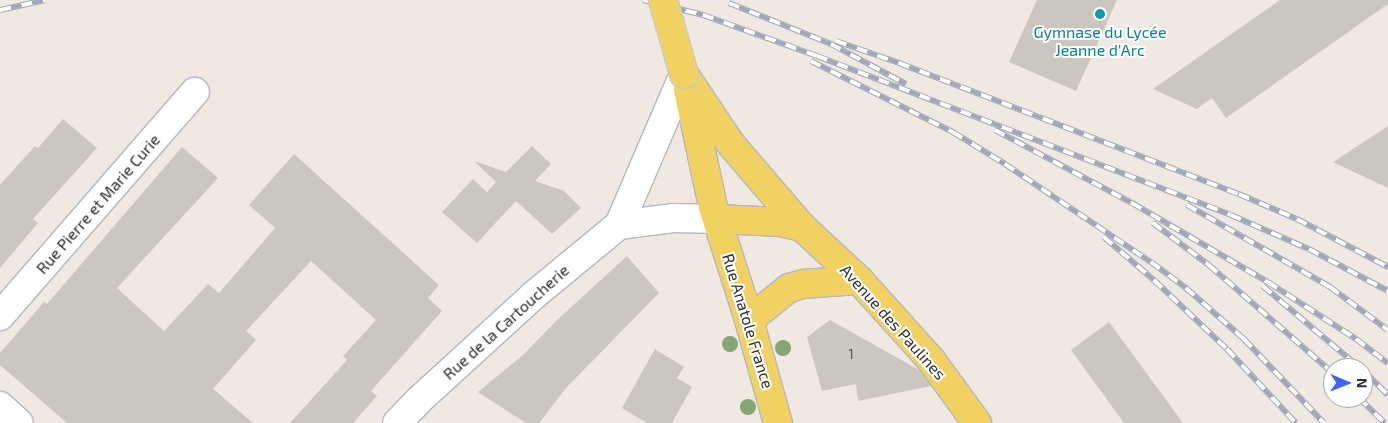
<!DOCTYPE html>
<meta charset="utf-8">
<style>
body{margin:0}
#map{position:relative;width:1388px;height:423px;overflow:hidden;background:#efe9e1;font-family:"Exo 2",sans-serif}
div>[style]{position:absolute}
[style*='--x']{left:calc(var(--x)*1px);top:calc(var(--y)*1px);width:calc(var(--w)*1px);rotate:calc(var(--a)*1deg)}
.building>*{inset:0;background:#cbc7bf}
.roads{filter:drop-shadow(1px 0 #b4b7c1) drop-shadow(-1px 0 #b4b7c1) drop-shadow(0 1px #b4b7c1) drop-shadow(0 -1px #b4b7c1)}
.minor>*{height:28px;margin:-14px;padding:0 14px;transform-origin:14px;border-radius:14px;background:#fff}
.major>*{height:28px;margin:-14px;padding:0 14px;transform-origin:14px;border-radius:14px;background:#f2d163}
.rail>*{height:5.5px;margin-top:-2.75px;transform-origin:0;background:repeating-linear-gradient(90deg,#fff 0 11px,#a3a6b8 0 22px);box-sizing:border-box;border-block:1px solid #a3a6b8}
.bridges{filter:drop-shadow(1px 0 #c9c9c9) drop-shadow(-1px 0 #c9c9c9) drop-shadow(0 1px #c9c9c9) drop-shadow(0 -1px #c9c9c9)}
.major-bridge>*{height:28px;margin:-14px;padding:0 14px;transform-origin:14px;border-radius:14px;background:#f2d163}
.trees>*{width:16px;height:16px;margin:-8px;border-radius:50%;background:#84a574}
.dots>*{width:14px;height:14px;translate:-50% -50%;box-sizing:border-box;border:2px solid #fff;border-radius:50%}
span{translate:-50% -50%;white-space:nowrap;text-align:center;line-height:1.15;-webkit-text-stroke:4px #fff;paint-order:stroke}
.number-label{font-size:14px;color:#555452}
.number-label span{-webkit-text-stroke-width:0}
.culture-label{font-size:16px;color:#0d838f}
.street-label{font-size:16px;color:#2e2e2e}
.north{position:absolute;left:1323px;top:358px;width:50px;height:50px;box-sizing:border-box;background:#fff;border:1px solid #ababab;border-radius:50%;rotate:91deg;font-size:14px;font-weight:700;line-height:20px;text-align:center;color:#2e2e2e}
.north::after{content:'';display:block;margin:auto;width:18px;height:22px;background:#4264fb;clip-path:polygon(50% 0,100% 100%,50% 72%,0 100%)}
</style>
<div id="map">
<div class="building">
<div style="clip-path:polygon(1037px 0,1117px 0,1076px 91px,1009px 62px)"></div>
<div style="clip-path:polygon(1280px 0,1388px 0,1388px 4px,1226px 118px,1212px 98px,1197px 109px,1153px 89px)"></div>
<div style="clip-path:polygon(63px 119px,97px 148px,33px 219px,38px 223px,0 268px,0 185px,35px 146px,38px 148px)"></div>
<div style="clip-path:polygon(1388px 126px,1388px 188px,1333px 162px)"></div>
<div style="clip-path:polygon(532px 146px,551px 164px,535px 181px,564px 191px,581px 208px,552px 234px,516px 201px,477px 243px,442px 212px,473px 179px,487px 192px,496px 182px,474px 161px,506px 172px)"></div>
<div style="clip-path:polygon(182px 147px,218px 178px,117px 288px,164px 331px,208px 284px,219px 293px,275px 228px,249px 205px,294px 154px,439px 285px,428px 298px,442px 311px,371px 391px,377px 396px,353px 423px,290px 423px,347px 360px,343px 356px,376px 320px,311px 261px,246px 331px,256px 340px,213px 389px,253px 423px,67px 423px,0 365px,0 353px,44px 302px,47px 304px)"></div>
<div style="clip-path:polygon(627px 256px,659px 293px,566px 388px,539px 423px,526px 423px,478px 392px,523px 355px,556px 321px)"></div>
<div style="clip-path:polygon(830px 320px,919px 370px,931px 386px,858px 401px,856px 384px,822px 391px,807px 337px)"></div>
<div style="clip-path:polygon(1109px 322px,1183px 423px,1124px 423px,1071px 350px)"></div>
<div style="clip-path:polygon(655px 349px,684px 367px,677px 378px,692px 387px,672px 423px,647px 423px,622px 408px)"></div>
</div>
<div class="roads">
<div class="minor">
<div style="--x:619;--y:225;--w:55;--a:-7.3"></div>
<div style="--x:674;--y:218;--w:43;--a:1.3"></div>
<div style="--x:0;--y:316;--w:297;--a:-49"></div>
<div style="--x:0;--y:406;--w:25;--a:42"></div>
<div style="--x:397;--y:423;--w:30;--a:-46"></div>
<div style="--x:418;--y:401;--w:157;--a:-42.4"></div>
<div style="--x:534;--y:295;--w:110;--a:-39.5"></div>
<div style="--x:619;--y:225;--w:164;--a:-66.7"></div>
</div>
<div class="major">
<div style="--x:684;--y:74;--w:83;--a:56.3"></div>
<div style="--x:730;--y:143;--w:111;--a:49.4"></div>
<div style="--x:802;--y:227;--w:78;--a:42.9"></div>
<div style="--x:859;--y:280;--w:55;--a:47.9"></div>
<div style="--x:896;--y:321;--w:52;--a:48.1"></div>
<div style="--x:931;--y:360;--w:78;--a:53.9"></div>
<div style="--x:688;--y:90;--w:120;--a:77.9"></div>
<div style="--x:713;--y:207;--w:119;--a:72.3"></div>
<div style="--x:749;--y:320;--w:107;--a:74.3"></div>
<div style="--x:717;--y:219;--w:63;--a:2.7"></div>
<div style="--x:780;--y:222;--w:23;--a:13"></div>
<div style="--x:749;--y:320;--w:51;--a:-38.7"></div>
<div style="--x:789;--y:288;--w:15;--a:-16"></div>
<div style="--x:803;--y:284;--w:56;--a:-4.1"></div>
</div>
</div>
<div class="rail">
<div style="--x:643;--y:0;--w:62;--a:14"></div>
<div style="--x:703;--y:15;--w:121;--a:19.8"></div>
<div style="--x:817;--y:56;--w:443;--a:21"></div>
<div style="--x:1231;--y:215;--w:85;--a:23.6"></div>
<div style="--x:1309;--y:249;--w:89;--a:28"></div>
<div style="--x:729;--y:3;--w:110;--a:21.9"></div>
<div style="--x:831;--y:44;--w:85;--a:28.1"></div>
<div style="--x:0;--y:10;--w:46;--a:-12.5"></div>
<div style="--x:836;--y:41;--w:67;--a:19.2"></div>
<div style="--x:899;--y:63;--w:364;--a:21.1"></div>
<div style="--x:1239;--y:194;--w:63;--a:23.3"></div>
<div style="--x:1297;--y:219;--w:103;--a:27.8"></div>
<div style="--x:811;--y:61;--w:159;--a:26.6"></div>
<div style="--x:953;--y:132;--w:61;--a:31.6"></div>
<div style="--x:1005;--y:164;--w:176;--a:33.9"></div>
<div style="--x:1151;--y:262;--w:44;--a:36.6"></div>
<div style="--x:1186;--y:288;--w:77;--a:41.3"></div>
<div style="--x:1244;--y:339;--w:116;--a:46.4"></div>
<div style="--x:995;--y:130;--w:155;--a:28.1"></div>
<div style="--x:1132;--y:203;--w:157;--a:30.2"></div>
<div style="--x:1268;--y:282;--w:105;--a:32.9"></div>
<div style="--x:1356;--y:339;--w:40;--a:37"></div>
<div style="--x:1187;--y:205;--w:165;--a:29.8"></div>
<div style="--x:1330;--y:287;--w:72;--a:36.6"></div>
<div style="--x:1153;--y:223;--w:70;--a:36.9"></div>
<div style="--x:1209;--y:265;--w:164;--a:41.1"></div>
<div style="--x:1104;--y:237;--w:66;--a:40.7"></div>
<div style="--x:1154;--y:280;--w:100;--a:43.4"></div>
<div style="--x:1227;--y:349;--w:101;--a:47"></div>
<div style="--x:1263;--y:286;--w:127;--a:40.2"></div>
<div style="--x:1363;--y:370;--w:35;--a:45"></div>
<div style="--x:1359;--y:398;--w:36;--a:44"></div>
</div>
<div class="bridges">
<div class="major-bridge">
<div style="--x:663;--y:0;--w:77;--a:74.2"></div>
</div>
</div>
<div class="trees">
<div style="left:730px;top:344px"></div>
<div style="left:783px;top:348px"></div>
<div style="left:748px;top:407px"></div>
</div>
<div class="dots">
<div style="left:1100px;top:14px;background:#0f9aa8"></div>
</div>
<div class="number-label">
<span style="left:851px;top:354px">1</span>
</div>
<div class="culture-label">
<span style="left:1100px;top:41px">Gymnase du Lycée<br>Jeanne d'Arc</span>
</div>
<div class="street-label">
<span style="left:98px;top:204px;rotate:-49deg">Rue Pierre et Marie Curie</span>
<span style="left:748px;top:321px;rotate:73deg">Rue Anatole France</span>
<span style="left:506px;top:322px;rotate:-42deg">Rue de la Cartoucherie</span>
<span style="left:893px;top:322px;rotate:48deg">Avenue des Paulines</span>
</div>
<div class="north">N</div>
</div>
